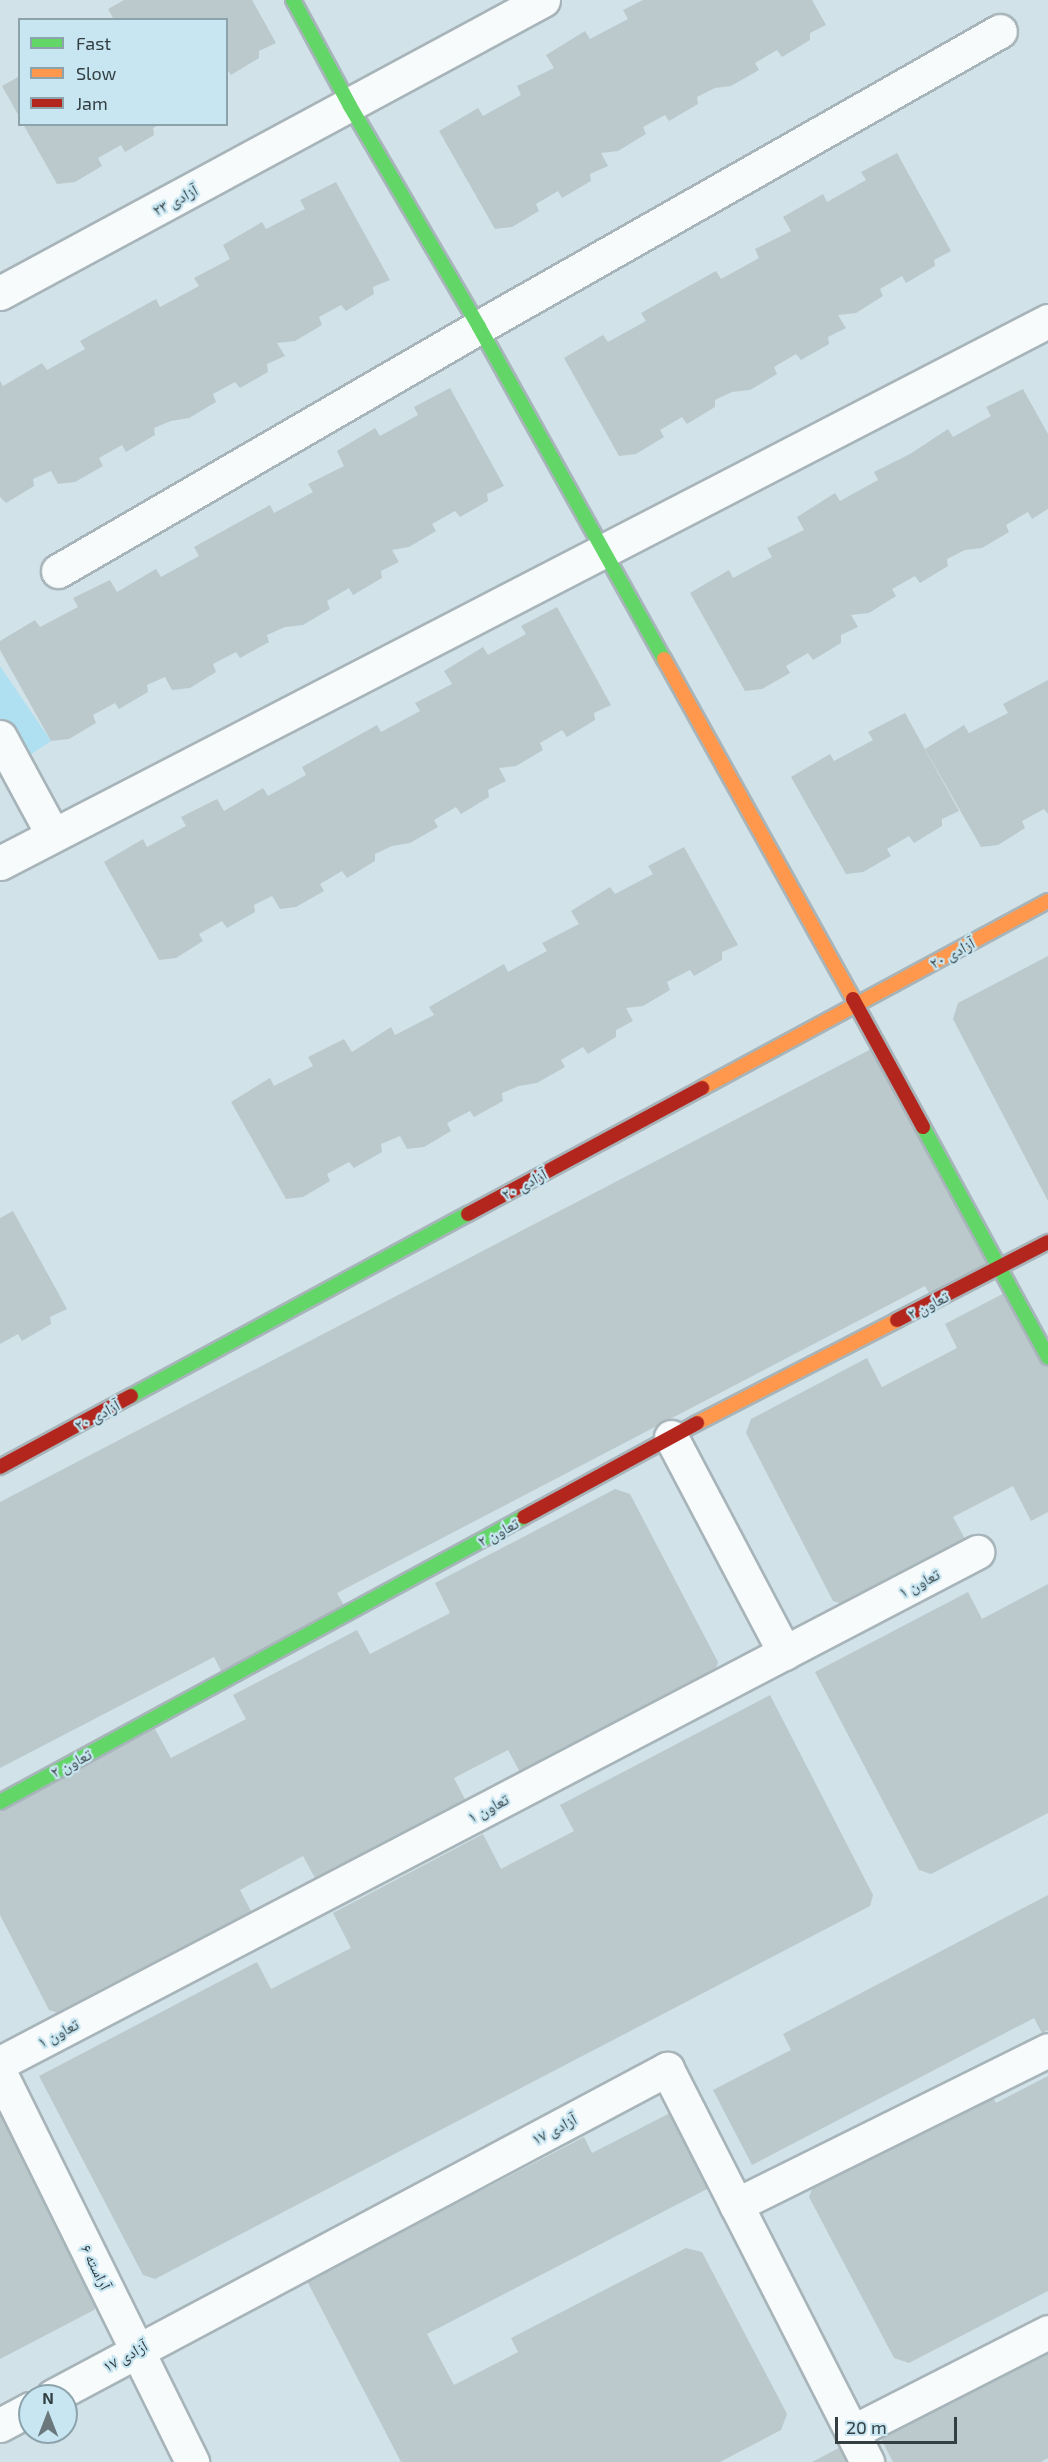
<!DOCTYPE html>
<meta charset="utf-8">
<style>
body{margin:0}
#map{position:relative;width:1048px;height:2462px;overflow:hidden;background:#d1e2e8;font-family:"Exo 2","Noto Naskh Arabic",sans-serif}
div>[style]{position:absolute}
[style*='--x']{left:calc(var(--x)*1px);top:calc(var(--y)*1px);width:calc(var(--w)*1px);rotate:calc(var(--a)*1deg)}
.green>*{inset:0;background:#afe0f2}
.building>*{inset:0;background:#bbc9cd}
.roads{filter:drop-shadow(2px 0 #a7b4b9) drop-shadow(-2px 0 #a7b4b9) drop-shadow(0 2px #a7b4b9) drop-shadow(0 -2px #a7b4b9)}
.street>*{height:33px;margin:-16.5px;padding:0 16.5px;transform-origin:16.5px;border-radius:16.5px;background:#f8fbfc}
.fast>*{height:14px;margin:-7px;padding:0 7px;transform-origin:7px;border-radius:7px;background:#63d668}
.slow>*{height:14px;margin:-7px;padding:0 7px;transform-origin:7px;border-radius:7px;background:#ff974d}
.jam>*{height:14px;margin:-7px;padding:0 7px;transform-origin:7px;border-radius:7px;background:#b3261e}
span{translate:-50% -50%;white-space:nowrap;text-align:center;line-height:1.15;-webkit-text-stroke:4.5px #c8e6f1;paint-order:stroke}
.street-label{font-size:16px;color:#333f43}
.legend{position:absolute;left:18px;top:18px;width:210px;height:108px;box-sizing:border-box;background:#c8e6f1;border:2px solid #8ca3ab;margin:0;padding:8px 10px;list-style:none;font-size:18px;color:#333f43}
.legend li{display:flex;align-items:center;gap:12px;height:30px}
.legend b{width:30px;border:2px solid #8ca3ab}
.north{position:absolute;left:18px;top:2384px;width:60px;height:60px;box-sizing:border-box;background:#c8e6f1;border:2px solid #8ca3ab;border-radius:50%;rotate:0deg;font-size:16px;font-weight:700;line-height:24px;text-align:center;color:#333f43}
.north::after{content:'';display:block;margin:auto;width:21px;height:27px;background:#6a787d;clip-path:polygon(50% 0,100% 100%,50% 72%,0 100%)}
.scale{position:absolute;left:835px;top:2417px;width:122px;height:27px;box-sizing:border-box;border:3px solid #333f43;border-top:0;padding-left:8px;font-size:18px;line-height:21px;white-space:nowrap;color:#333f43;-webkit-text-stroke:4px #c8e6f1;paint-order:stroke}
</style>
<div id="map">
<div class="green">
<div style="clip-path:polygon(0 666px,51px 741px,0 775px)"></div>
</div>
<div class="building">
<div style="clip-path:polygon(124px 0,252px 0,276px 43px,259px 51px,259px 58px,231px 75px,226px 68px,226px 20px,114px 20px,108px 9px)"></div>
<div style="clip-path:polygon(643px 0,812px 0,826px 25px,810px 33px,810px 40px,782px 57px,777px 50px,755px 63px,759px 70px,731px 86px,715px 88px,697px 97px,698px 104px,669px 121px,665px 115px,643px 127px,646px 134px,618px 151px,601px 153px,608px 166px,590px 174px,591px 181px,562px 198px,558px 191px,536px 204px,539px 211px,512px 227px,495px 229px,439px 131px,478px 108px,483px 116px,521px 95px,517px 86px,554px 68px,546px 55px,585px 31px,590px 39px,628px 19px,623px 10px)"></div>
<div style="clip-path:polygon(20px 76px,20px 118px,2px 86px)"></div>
<div style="clip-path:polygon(23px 124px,160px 124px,153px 128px,154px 135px,125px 152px,121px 145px,98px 158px,102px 166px,75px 182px,57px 184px)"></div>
<div style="clip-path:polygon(897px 153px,951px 251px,934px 260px,935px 266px,906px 283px,902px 276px,880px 289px,883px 296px,856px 313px,838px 315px,846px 328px,828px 337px,829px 344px,801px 360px,796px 354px,774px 367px,777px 374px,750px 390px,732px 392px,715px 400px,715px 407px,687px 424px,682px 417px,660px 430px,664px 437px,636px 454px,619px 456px,564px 358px,603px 335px,608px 342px,646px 321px,641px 313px,716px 271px,721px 279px,759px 258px,755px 249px,791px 231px,783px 217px,823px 194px,827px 202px,866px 180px,861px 172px)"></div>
<div style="clip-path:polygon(336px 182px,390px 280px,373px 287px,374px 294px,346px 311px,341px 305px,319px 317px,322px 325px,295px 341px,277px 343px,285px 356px,267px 364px,268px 372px,240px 388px,235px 382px,213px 394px,216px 402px,189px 418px,171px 421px,154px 428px,155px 435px,126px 452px,122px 445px,99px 458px,103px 466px,75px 482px,58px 484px,51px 471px,33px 479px,34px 486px,6px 503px,0 497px,0 381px,3px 386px,42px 363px,47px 370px,85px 349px,80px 341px,156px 299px,160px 307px,199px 286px,194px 278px,230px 259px,223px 245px,262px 222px,266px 229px,305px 209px,300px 200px)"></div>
<div style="clip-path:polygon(450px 388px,504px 486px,487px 494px,488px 501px,460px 517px,455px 511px,432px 524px,436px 531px,409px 547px,392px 550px,399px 562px,381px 571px,382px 578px,353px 595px,349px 588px,327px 601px,330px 609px,303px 625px,285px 627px,267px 635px,269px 642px,240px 658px,236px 652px,213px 664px,216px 672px,190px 688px,172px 690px,165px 677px,147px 685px,148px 692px,119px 709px,115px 703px,93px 715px,96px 723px,69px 739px,51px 741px,0 650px,0 641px,35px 620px,40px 627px,78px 607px,73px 598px,110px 580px,117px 592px,156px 569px,161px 577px,199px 556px,194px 547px,270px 505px,274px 513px,313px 492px,308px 484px,344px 466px,337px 451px,375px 428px,380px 436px,418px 415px,414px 407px)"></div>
<div style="clip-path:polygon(1023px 389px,1048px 434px,1048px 509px,1032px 519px,1028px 512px,1006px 525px,1009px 532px,982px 548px,965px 550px,947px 559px,948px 566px,920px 583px,915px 576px,892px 589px,896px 596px,869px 613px,851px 615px,858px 627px,841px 635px,841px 643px,813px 660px,808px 653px,786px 666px,790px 673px,762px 689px,745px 691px,690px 593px,729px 570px,733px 578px,772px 557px,767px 548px,804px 530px,797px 517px,835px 493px,840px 501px,878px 480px,874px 472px,910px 454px,948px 429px,953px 437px,991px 416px,986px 407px)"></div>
<div style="clip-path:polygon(557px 607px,611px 705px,594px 713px,595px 720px,567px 737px,562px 730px,540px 743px,543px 750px,516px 766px,499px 768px,506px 781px,488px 790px,489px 797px,461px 814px,456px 807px,434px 820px,438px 827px,410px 843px,392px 846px,375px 854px,375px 861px,347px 878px,342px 871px,320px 884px,324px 891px,296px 907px,280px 909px,272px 896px,254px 905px,255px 912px,227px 928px,222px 921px,199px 934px,203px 941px,176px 958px,159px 960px,104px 862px,143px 839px,147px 847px,186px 826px,181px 817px,217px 799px,224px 811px,263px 788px,268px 796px,306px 775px,302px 767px,377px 725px,381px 732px,420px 711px,415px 703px,452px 684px,444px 671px,483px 647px,488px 655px,526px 634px,521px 626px)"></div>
<div style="clip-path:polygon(1048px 680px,1048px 814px,1044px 809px,1022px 821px,1025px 828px,998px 845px,981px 847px,925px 749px,964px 725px,969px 733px,1008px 713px,1003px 704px)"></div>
<div style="clip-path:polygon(905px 713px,959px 811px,942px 819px,942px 826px,914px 843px,909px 836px,887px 849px,891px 856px,863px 872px,846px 874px,791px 777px,830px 754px,834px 761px,873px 740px,868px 732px)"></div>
<div style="clip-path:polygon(684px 847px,738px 945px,722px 952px,722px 960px,694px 976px,690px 970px,667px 982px,670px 990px,643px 1006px,626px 1008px,633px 1021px,616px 1030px,616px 1037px,588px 1054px,583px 1047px,561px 1060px,565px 1067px,537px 1083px,519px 1086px,502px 1093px,503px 1101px,474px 1117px,470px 1111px,447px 1123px,451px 1131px,424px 1147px,407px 1149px,400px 1136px,381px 1144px,382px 1152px,354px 1168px,349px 1162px,327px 1174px,330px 1181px,303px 1197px,286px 1199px,231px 1102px,270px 1078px,274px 1086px,313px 1066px,308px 1057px,344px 1039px,352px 1052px,391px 1027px,395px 1035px,434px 1015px,429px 1007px,504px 964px,508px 972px,547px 951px,542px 943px,579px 924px,571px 911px,610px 887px,615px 894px,653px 874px,648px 866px)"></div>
<div style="clip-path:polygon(1048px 956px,1048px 1201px,953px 1019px,958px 1003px)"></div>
<div style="clip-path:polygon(873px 1048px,1001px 1268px,934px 1303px,925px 1286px,337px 1593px,346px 1609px,222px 1673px,214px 1657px,0 1768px,0 1502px)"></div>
<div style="clip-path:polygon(13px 1211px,67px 1309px,50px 1317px,51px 1324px,22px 1341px,18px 1334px,0 1344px,0 1218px)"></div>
<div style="clip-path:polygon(1012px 1289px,1048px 1358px,1048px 1512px,1031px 1521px,1013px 1486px,953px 1517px,968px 1544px,849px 1606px,833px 1601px,746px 1433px,751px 1419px,867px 1358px,882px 1387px,957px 1348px,945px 1324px)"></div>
<div style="clip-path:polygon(615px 1489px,630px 1494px,718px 1662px,713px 1677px,522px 1776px,508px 1750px,454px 1778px,472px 1813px,322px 1891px,303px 1856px,240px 1890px,254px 1917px,65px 2015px,49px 2010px,0 1915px,0 1810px,155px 1729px,171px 1758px,246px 1719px,233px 1695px,357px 1630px,370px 1654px,450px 1613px,435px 1583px)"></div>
<div style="clip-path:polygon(1048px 1584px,1048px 1813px,931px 1874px,919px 1870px,815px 1672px,968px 1592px,982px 1619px)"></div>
<div style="clip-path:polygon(770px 1695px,873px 1895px,870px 1906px,155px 2279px,143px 2275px,39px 2076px,257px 1962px,271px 1989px,351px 1948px,333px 1913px,483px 1834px,501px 1869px,574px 1831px,560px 1805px)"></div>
<div style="clip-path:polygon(1048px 1895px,1048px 2030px,1042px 2033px,1034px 2018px,752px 2165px,713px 2090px,791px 2050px,783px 2034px)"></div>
<div style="clip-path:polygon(1048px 2076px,1048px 2291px,909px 2363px,894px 2358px,809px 2197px,815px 2181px,989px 2089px,996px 2103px)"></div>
<div style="clip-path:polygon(0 2112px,97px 2299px,94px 2310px,0 2359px)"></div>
<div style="clip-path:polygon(670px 2113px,709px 2188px,427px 2334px,454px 2385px,518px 2352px,511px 2338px,686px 2248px,702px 2252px,787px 2414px,781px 2430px,720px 2462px,401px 2462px,307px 2281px,584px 2137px,592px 2153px)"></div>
<div style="clip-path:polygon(1048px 2339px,1048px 2458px,1041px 2462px,893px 2462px,876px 2429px)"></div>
<div style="clip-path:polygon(854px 2440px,866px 2462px,812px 2462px)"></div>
</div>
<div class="roads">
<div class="street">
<div style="--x:0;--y:293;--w:617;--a:-28.35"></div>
<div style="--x:58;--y:571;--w:487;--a:-30.1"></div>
<div style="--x:479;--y:327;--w:599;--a:-29.6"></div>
<div style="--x:0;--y:737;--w:111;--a:61.6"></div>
<div style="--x:0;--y:863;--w:1180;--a:-27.35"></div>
<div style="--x:671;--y:1437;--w:244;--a:62.2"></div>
<div style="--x:0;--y:2063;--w:1103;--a:-27.61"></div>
<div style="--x:0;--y:2073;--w:434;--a:63.7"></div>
<div style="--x:736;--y:2205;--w:348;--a:-26.4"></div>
<div style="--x:53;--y:2396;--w:696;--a:-28.04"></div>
<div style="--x:667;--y:2069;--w:441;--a:63"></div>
<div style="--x:0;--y:2425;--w:34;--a:-28"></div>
<div style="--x:852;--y:2432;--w:220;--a:-27"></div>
</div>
<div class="fast">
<div style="--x:293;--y:0;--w:120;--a:61.7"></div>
<div style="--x:350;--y:106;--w:256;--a:59.7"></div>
<div style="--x:479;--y:327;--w:380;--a:60.9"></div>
<div style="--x:923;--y:1127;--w:262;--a:61.5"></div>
<div style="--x:131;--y:1396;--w:383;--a:-28.4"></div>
<div style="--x:0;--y:1802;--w:596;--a:-28.54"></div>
</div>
<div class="slow">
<div style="--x:664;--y:659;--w:389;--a:60.9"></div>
<div style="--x:702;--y:1088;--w:393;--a:-28.4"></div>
<div style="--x:697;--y:1423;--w:225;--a:-27.2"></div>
</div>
<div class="jam">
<div style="--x:853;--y:999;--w:146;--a:61.3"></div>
<div style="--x:468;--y:1214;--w:266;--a:-28.3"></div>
<div style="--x:897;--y:1320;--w:170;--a:-27.3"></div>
<div style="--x:0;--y:1467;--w:149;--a:-28.5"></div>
<div style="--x:524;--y:1517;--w:197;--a:-28.5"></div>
</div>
</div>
<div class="street-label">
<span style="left:175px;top:200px;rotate:-28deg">آزادی ۲۳</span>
<span style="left:952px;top:953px;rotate:-28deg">آزادی ۲۰</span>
<span style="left:524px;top:1184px;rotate:-28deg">آزادی ۲۰</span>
<span style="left:928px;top:1305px;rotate:-27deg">تعاون ۲</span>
<span style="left:97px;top:1415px;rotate:-28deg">آزادی ۲۰</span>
<span style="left:498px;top:1532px;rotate:-28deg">تعاون ۲</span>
<span style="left:919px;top:1583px;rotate:-28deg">تعاون ۱</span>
<span style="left:71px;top:1763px;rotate:-28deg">تعاون ۲</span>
<span style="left:488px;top:1808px;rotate:-28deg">تعاون ۱</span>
<span style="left:58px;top:2033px;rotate:-28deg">تعاون ۱</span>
<span style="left:554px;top:2129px;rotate:-28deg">آزادی ۱۷</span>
<span style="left:96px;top:2267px;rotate:64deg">آراسته ۶</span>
<span style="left:125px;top:2356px;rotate:-29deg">آزادی ۱۷</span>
</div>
<ul class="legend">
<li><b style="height:8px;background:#63d668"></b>Fast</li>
<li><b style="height:8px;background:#ff974d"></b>Slow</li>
<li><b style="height:8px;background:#b3261e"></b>Jam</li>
</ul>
<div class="north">N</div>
<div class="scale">20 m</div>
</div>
